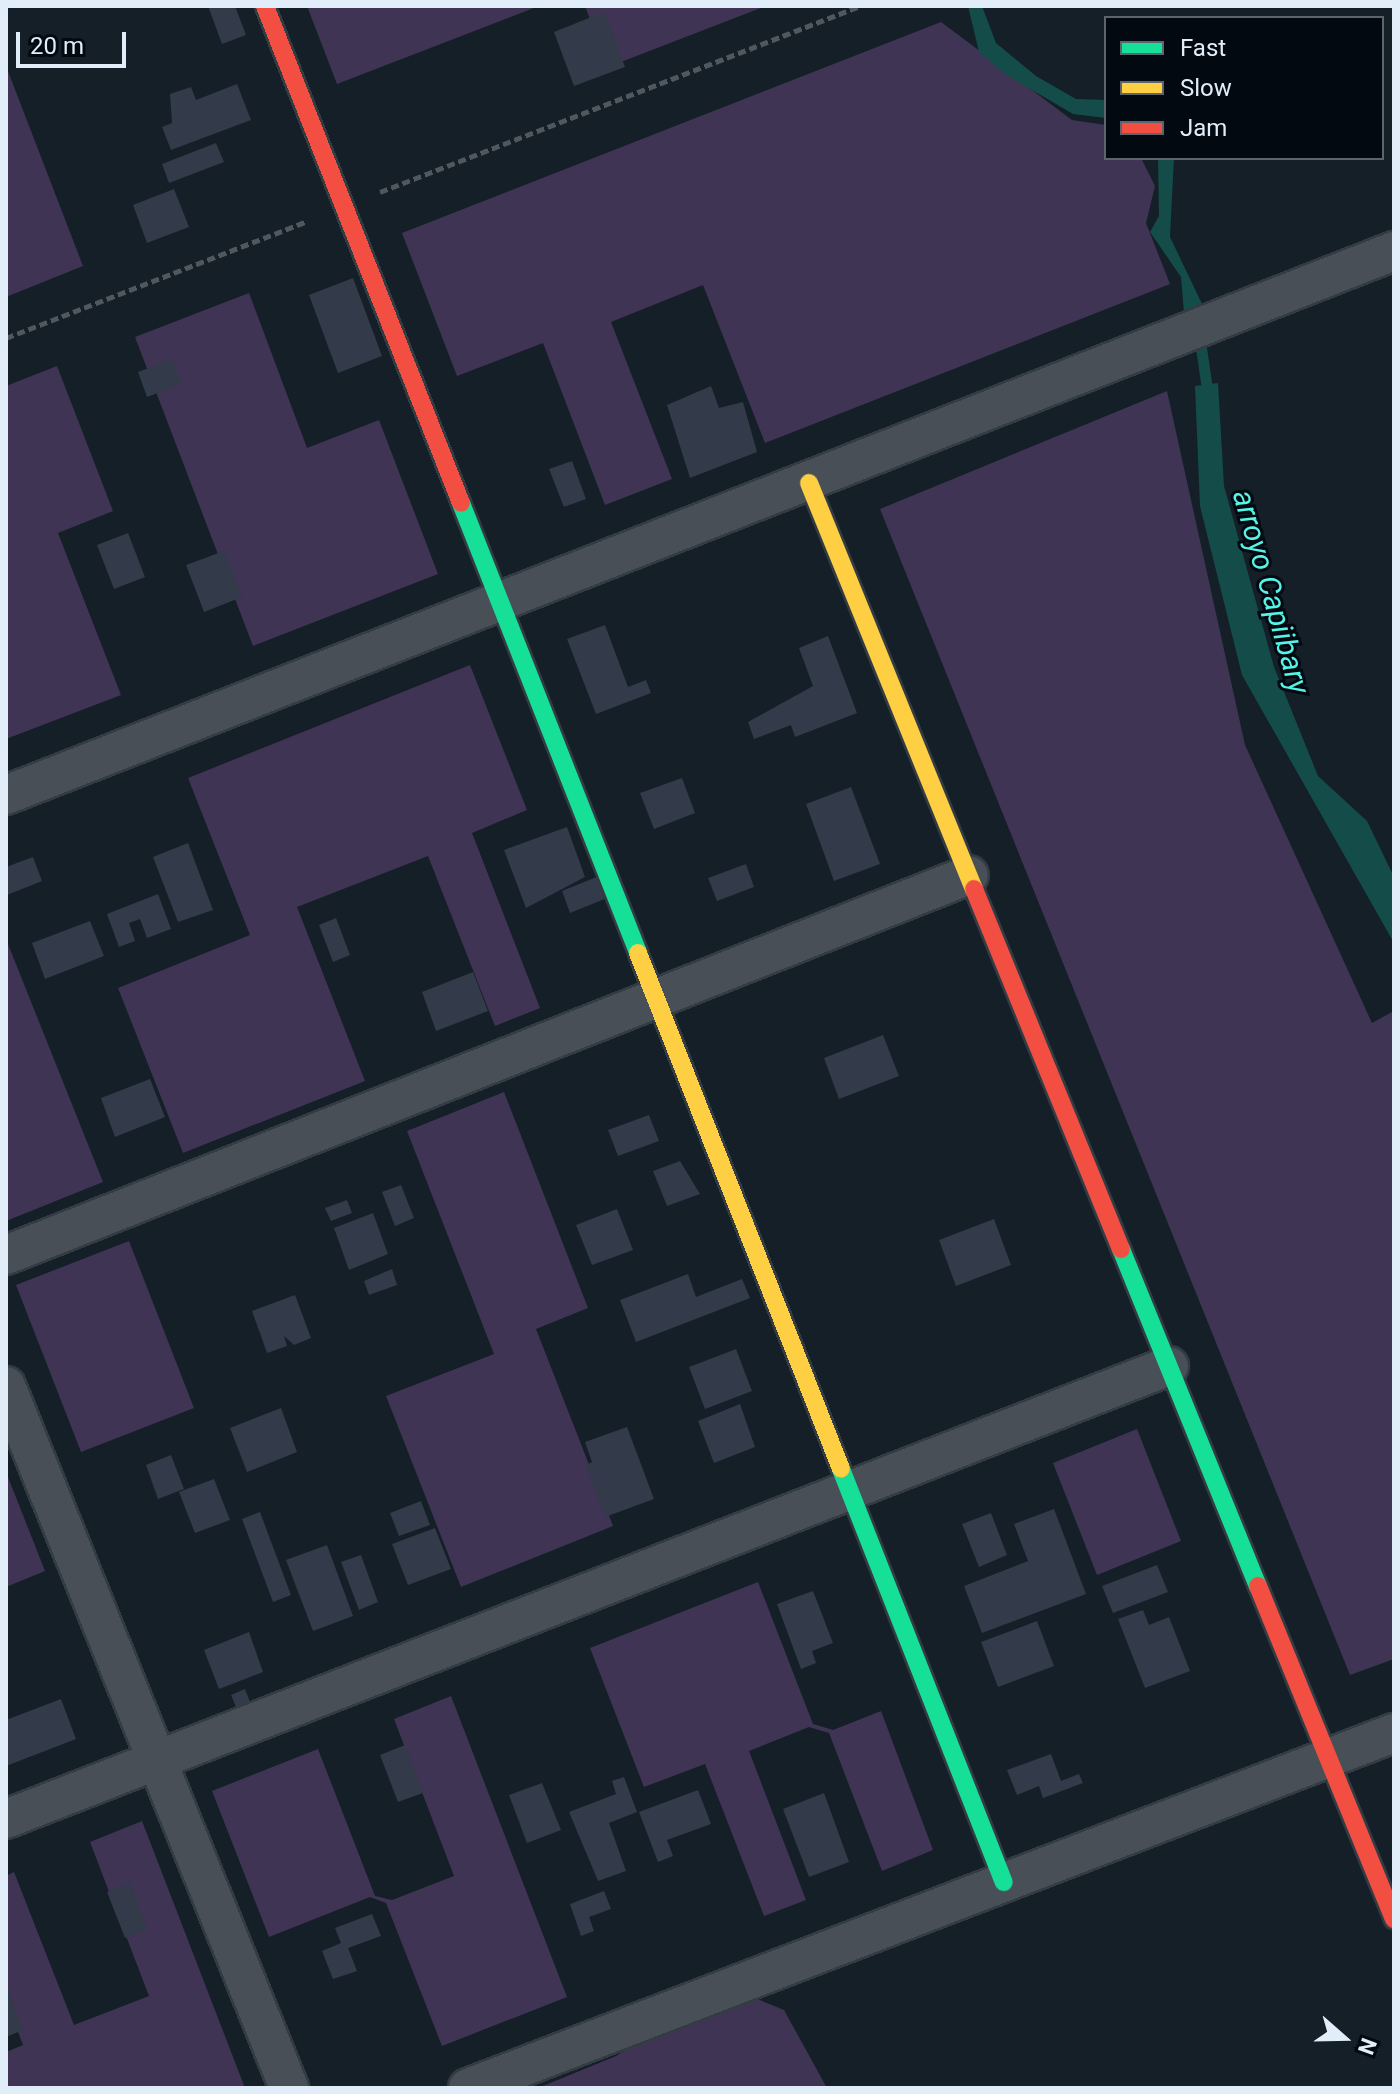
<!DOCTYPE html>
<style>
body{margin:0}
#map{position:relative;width:1400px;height:2094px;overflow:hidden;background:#141f28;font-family:Roboto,sans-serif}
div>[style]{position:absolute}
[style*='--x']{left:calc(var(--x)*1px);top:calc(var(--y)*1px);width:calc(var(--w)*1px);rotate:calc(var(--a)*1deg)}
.green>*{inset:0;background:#3f3453}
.water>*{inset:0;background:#144c4a}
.stream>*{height:11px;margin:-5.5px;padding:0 5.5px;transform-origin:5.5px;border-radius:5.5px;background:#144c4a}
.building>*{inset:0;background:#333a49}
.path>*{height:5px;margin-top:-2.5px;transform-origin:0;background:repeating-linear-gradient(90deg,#50575d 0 8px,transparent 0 12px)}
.roads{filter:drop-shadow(2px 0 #333b43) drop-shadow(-2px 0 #333b43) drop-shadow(0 2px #333b43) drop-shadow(0 -2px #333b43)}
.street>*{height:38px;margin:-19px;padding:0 19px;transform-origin:19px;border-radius:19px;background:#484f56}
.fast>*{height:18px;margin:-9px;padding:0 9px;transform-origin:9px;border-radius:9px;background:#16e098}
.slow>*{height:18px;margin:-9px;padding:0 9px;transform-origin:9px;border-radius:9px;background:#ffcf43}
.jam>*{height:18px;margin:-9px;padding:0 9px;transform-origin:9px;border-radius:9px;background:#f24e42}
span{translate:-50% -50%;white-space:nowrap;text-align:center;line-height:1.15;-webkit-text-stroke:6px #030910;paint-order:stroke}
.water-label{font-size:30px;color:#55f4e7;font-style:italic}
.frame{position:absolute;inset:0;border:8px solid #e1edf8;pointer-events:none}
.legend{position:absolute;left:1104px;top:16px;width:280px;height:144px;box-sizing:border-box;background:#030910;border:2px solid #5c646d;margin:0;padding:10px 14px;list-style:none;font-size:24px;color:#e1edf8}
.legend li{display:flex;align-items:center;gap:16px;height:40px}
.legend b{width:40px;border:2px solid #5c646d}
.north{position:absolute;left:1304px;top:1998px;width:80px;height:80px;-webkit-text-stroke:6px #030910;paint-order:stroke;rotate:110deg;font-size:22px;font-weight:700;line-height:32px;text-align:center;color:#e1edf8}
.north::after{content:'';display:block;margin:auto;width:28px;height:36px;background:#e1edf8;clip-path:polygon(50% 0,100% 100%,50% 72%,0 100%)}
.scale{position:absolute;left:16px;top:32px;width:110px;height:36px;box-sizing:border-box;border:4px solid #e1edf8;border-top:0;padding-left:10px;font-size:24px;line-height:28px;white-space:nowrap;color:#e1edf8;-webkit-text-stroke:6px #030910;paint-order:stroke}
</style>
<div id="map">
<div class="green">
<div style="clip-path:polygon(307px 6px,539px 6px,337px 84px)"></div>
<div style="clip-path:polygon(585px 6px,766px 6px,608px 67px)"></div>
<div style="clip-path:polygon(941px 22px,1072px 120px,1106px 125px,1106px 158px,1141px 158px,1155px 186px,1146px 223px,1170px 284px,765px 443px,703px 285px,611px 322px,672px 479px,605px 505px,543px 343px,457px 376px,402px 233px)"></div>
<div style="clip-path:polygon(6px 66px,83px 266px,6px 297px)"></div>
<div style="clip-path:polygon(249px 293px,307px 448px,379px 420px,438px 574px,253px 646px,135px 337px)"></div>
<div style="clip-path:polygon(57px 366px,113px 511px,58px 533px,121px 695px,6px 739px,6px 386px)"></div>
<div style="clip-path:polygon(1167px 391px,1245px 745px,1372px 1023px,1394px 1011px,1394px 1659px,1350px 1675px,880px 509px)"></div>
<div style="clip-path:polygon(470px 665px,527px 810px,472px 833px,540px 1008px,495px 1026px,428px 856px,297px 907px,365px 1081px,183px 1153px,118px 988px,250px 935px,188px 778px)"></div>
<div style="clip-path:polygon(6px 939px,103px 1182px,6px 1221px)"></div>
<div style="clip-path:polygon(504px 1092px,588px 1308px,536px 1329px,613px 1526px,461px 1587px,386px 1396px,494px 1354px,407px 1131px)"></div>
<div style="clip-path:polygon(129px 1241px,194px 1408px,81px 1452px,16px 1285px)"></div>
<div style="clip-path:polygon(1137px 1429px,1181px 1541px,1097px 1575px,1053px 1463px)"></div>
<div style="clip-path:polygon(6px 1472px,45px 1571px,6px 1587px)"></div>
<div style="clip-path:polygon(758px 1582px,813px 1724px,833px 1730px,881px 1711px,933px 1850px,882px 1871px,829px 1733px,809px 1727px,749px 1751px,806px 1900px,764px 1916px,705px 1764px,644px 1787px,590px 1648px)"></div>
<div style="clip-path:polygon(451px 1696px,567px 1997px,442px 2046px,386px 1903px,370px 1897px,269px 1937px,212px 1791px,318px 1749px,375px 1896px,392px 1900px,454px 1876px,394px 1719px)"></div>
<div style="clip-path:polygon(142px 1821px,245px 2088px,6px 2088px,6px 2052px,23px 2045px,6px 2001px,6px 1876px,14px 1872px,74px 2025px,149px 1996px,90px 1842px)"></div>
<div style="clip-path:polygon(728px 1987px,784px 2010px,827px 2088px,538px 2088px,616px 2056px)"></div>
</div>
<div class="water">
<div style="clip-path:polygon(968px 6px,982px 6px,996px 43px,1036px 76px,1076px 99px,1106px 100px,1106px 118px,1073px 114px,1005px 74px,979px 52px)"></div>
<div style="clip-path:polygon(1158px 158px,1174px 158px,1170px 237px,1203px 306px,1184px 313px,1181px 277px,1150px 232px,1159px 216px)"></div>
<div style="clip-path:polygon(1218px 383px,1224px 486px,1274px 667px,1318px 776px,1367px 821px,1394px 877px,1394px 943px,1242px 675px,1200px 506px,1195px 386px)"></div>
</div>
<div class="stream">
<div style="--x:1199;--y:334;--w:63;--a:81.7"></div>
</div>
<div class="building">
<div style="clip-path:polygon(208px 6px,235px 6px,246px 35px,222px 44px)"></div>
<div style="clip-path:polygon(604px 12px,625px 67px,574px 86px,554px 32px)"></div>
<div style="clip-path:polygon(237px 84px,251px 120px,171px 150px,162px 127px,172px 123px,170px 94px,191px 87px,196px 100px)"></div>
<div style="clip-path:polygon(216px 143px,224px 162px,169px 183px,162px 164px)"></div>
<div style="clip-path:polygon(174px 189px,189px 227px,147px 243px,133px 205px)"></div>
<div style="clip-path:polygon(353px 278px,382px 356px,338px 373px,309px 295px)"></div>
<div style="clip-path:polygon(172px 359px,181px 384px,147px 397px,138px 372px)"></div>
<div style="clip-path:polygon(711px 386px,719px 408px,743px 402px,757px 452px,690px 478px,667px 405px)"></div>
<div style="clip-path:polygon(572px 461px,586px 499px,564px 507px,549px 469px)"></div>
<div style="clip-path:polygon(128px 533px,145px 577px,114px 589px,97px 545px)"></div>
<div style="clip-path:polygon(224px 551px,242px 597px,204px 612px,186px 565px)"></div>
<div style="clip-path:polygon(605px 625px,628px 687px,646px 680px,651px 693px,596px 714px,567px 639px)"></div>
<div style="clip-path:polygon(828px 636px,857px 713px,795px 737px,791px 725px,754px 739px,748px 722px,813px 686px,799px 648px)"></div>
<div style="clip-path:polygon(682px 778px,695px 813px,654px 829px,640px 793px)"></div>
<div style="clip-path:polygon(851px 787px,880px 864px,834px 881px,806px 804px)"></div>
<div style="clip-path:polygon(567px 827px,585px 877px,526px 908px,504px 850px)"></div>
<div style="clip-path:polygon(188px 843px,213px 910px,178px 922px,153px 857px)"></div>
<div style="clip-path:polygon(33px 857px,42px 881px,7px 895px,6px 867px)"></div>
<div style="clip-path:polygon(746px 864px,754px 887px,717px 901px,708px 878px)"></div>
<div style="clip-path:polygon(599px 876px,607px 898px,570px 913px,562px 891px)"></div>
<div style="clip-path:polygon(158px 894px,171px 929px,147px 938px,140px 919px,129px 923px,135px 941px,119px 947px,107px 914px)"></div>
<div style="clip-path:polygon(336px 918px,350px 955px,333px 962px,319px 925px)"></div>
<div style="clip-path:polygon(90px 921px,104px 956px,45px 979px,32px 943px)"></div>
<div style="clip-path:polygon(473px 972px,488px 1011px,436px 1031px,422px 992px)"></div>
<div style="clip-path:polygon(883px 1035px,899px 1076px,839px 1099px,824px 1058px)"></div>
<div style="clip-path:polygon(150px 1079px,165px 1117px,115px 1137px,101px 1098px)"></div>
<div style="clip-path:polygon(649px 1115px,659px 1141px,618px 1156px,608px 1130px)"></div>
<div style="clip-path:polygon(680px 1161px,700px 1194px,667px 1206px,653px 1171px)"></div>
<div style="clip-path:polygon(401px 1185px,414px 1218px,395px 1226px,382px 1192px)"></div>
<div style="clip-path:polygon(347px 1200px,352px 1213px,331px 1221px,325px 1208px)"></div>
<div style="clip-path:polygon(617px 1209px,633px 1250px,592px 1265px,576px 1225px)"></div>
<div style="clip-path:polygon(373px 1213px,388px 1254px,349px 1270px,334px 1228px)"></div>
<div style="clip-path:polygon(994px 1219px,1011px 1265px,956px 1286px,939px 1240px)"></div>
<div style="clip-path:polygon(392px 1269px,397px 1285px,369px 1295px,364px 1281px)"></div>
<div style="clip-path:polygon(688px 1274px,696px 1297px,742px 1279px,750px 1298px,636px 1342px,620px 1300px)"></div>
<div style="clip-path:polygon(295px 1295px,311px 1338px,294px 1345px,284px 1336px,287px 1346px,267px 1353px,252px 1311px)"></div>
<div style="clip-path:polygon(736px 1349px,752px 1391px,705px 1409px,689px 1367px)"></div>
<div style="clip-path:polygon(740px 1404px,755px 1447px,714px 1463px,698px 1421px)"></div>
<div style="clip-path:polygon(281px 1408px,297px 1452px,247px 1472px,230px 1428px)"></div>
<div style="clip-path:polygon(627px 1427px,654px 1499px,605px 1517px,586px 1465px,592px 1462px,585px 1442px)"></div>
<div style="clip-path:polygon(171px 1455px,184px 1489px,158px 1499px,146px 1465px)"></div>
<div style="clip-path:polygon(214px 1479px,230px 1520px,195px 1533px,179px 1492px)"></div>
<div style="clip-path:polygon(421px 1501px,430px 1525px,399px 1536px,390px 1513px)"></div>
<div style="clip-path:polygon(1054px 1509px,1086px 1594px,982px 1633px,964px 1586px,1028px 1561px,1014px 1524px)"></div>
<div style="clip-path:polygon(260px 1512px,291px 1595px,273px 1602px,242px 1519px)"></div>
<div style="clip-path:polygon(991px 1513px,1007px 1555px,979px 1567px,962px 1524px)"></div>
<div style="clip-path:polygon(435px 1528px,451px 1569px,408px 1585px,392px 1544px)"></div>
<div style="clip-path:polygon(327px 1545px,353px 1616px,313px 1631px,286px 1560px)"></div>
<div style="clip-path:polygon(361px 1555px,378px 1602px,359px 1610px,341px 1562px)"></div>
<div style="clip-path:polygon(1157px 1565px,1168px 1592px,1113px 1613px,1102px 1586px)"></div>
<div style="clip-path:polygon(813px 1591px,833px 1643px,812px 1651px,816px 1663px,801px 1669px,777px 1604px)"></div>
<div style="clip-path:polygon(1143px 1610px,1149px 1625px,1169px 1617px,1190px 1671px,1145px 1688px,1118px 1619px)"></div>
<div style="clip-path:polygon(1037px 1621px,1054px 1666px,998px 1687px,981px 1642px)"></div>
<div style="clip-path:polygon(249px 1632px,263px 1672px,219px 1689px,204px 1650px)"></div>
<div style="clip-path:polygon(245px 1689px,250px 1702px,236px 1707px,231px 1695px)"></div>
<div style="clip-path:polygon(61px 1699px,76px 1739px,6px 1766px,6px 1720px)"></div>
<div style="clip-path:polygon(405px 1745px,423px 1793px,398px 1802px,380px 1755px)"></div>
<div style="clip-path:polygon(1051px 1754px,1061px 1781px,1079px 1774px,1083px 1783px,1043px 1798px,1039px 1786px,1017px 1795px,1007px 1770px)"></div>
<div style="clip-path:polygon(624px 1777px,637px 1812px,609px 1823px,626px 1871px,598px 1881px,569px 1812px,616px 1794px,612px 1781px)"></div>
<div style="clip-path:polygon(542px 1783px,561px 1830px,527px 1843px,509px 1795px)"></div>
<div style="clip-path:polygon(698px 1790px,711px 1824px,667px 1840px,673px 1856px,658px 1862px,639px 1812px)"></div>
<div style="clip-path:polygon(824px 1793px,849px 1862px,809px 1877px,783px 1809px)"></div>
<div style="clip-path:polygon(130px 1883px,147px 1930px,125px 1938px,107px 1892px)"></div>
<div style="clip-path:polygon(604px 1891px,611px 1909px,589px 1917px,594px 1931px,581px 1936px,570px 1904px)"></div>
<div style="clip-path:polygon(372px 1914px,381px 1936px,348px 1948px,357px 1971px,333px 1979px,322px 1951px,341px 1943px,335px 1928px)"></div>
<div style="clip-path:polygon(6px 1985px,23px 2030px,6px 2037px)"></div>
</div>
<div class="path">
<div style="--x:380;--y:192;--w:515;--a:-21.18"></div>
<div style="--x:6;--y:338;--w:323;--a:-21.2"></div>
</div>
<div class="roads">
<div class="street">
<div style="--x:6;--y:795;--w:1491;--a:-21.4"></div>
<div style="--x:6;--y:1255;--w:1035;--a:-21.53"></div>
<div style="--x:6;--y:1386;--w:757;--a:68.04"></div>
<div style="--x:6;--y:1819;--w:1248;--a:-21.28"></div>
<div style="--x:468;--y:2088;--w:992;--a:-20.98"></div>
</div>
<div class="fast">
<div style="--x:461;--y:503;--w:484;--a:68.5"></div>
<div style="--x:1121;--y:1249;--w:364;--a:67.9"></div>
<div style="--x:841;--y:1469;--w:444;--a:68.5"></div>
</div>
<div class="slow">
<div style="--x:809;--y:483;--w:438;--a:67.9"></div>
<div style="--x:638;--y:953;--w:554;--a:68.52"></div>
</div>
<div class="jam">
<div style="--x:265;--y:6;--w:534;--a:68.48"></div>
<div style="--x:974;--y:889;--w:389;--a:67.8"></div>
<div style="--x:1258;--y:1586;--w:360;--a:67.8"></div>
</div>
</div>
<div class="water-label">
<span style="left:1271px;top:592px;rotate:74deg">arroyo Capiibary</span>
</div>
<div class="frame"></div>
<ul class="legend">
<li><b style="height:10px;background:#16e098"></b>Fast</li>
<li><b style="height:10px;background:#ffcf43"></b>Slow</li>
<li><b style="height:10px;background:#f24e42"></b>Jam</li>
</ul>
<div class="north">N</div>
<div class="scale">20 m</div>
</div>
